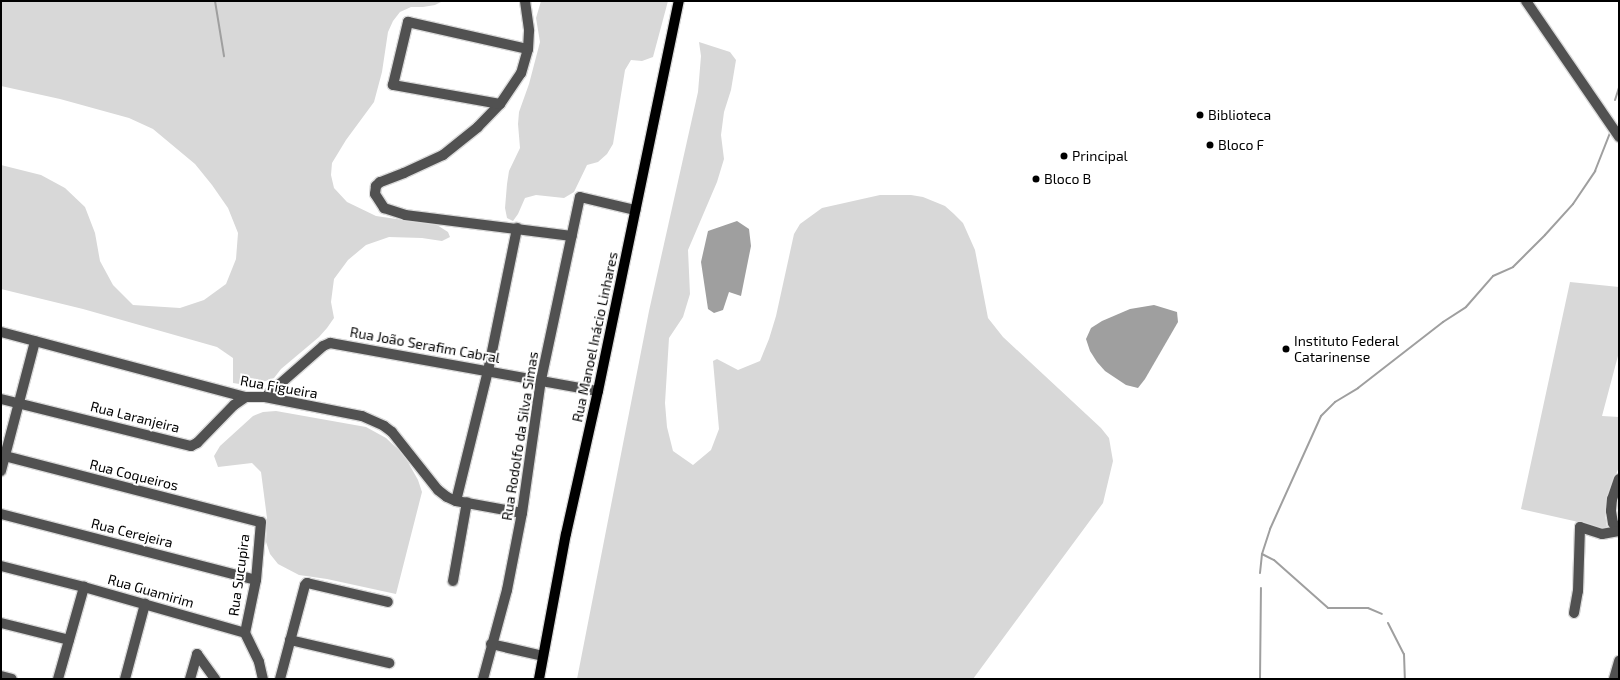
<!DOCTYPE html>
<meta charset="utf-8">
<style>
body{margin:0}
#map{position:relative;width:1620px;height:680px;overflow:hidden;background:#fff;font-family:"Exo 2",sans-serif}
div>[style]{position:absolute}
[style*='--x']{left:calc(var(--x)*1px);top:calc(var(--y)*1px);width:calc(var(--w)*1px);rotate:calc(var(--a)*1deg)}
.green>*{inset:0;background:#d8d8d8}
.water>*{inset:0;background:#9f9f9f}
.stream>*{height:2px;margin:-1px;padding:0 1px;transform-origin:1px;border-radius:1px;background:#9f9f9f}
.roads{filter:drop-shadow(1px 0 #dbdbdb) drop-shadow(-1px 0 #dbdbdb) drop-shadow(0 1px #dbdbdb) drop-shadow(0 -1px #dbdbdb)}
.minor>*{height:10px;margin:-5px;padding:0 5px;transform-origin:5px;border-radius:5px;background:#515151}
.major>*{height:10px;margin:-5px;padding:0 5px;transform-origin:5px;border-radius:5px;background:#000}
.dots>*{width:11px;height:11px;translate:-50% -50%;box-sizing:border-box;border:2px solid #fff;border-radius:50%}
span{translate:-50% -50%;white-space:nowrap;text-align:center;line-height:1.15;-webkit-text-stroke:4px #fff;paint-order:stroke}
.poi-label{font-size:14px;color:#000}
.left{translate:0 -50%;text-align:left}
.street-label{font-size:14px;color:#000}
.frame{position:absolute;inset:0;border:2px solid #000;pointer-events:none}
</style>
<div id="map">
<div class="green">
<div style="clip-path:polygon(1px 1px,443px 1px,435px 5px,423px 7px,411px 7px,400px 12px,393px 21px,388px 32px,382px 72px,374px 102px,346px 140px,332px 163px,331px 175px,334px 188px,347px 202px,376px 216px,437px 225px,448px 232px,450px 237px,442px 241px,422px 238px,389px 237px,366px 245px,348px 260px,334px 279px,331px 302px,334px 318px,327px 328px,319px 337px,281px 369px,274px 378px,252px 386px,233px 383px,233px 358px,217px 347px,83px 309px,1px 289px,1px 165px,41px 175px,65px 188px,85px 207px,95px 233px,100px 261px,113px 285px,133px 305px,180px 308px,204px 300px,226px 284px,236px 259px,238px 233px,228px 208px,212px 185px,195px 164px,153px 129px,129px 118px,60px 99px,1px 86px)"></div>
<div style="clip-path:polygon(541px 1px,668px 1px,653px 57px,642px 61px,631px 60px,625px 70px,613px 144px,607px 154px,598px 162px,587px 165px,574px 192px,564px 198px,536px 195px,525px 198px,518px 214px,513px 221px,507px 218px,505px 208px,507px 184px,509px 171px,520px 148px,518px 124px,519px 112px,529px 84px,540px 42px,536px 18px)"></div>
<div style="clip-path:polygon(699px 42px,730px 52px,736px 60px,731px 90px,724px 112px,721px 135px,724px 159px,717px 182px,688px 250px,690px 294px,683px 317px,669px 338px,665px 403px,667px 427px,673px 451px,693px 465px,711px 450px,719px 429px,713px 361px,717px 359px,738px 370px,760px 361px,769px 339px,776px 316px,794px 234px,800px 224px,822px 208px,880px 195px,911px 195px,923px 197px,945px 206px,954px 214px,963px 223px,975px 250px,988px 318px,1003px 337px,1101px 428px,1109px 438px,1113px 461px,1103px 503px,973px 679px,577px 679px,649px 311px,698px 92px,701px 56px)"></div>
<div style="clip-path:polygon(1570px 282px,1619px 287px,1619px 352px,1602px 416px,1619px 417px,1619px 467px,1607px 496px,1605px 514px,1607px 527px,1603px 530px,1574px 521px,1521px 509px)"></div>
<div style="clip-path:polygon(276px 411px,366px 427px,386px 438px,404px 455px,418px 480px,422px 492px,396px 594px,327px 579px,299px 575px,278px 564px,270px 554px,266px 542px,267px 518px,261px 472px,252px 463px,218px 467px,214px 456px,220px 446px,253px 416px,263px 412px)"></div>
</div>
<div class="water">
<div style="clip-path:polygon(737px 221px,749px 229px,751px 246px,741px 296px,729px 292px,723px 310px,714px 313px,708px 309px,701px 262px,708px 231px)"></div>
<div style="clip-path:polygon(1154px 305px,1177px 312px,1178px 322px,1145px 379px,1138px 388px,1126px 385px,1105px 371px,1097px 362px,1090px 351px,1086px 339px,1091px 328px,1102px 321px,1130px 309px)"></div>
</div>
<div class="stream">
<div style="--x:215;--y:1;--w:56;--a:80.7"></div>
<div style="--x:1615;--y:100;--w:13;--a:-72"></div>
<div style="--x:1262;--y:554;--w:13;--a:27"></div>
<div style="--x:1274;--y:560;--w:72;--a:41.6"></div>
<div style="--x:1328;--y:608;--w:40;--a:0"></div>
<div style="--x:1368;--y:608;--w:15;--a:23"></div>
<div style="--x:1260;--y:573;--w:19;--a:-84"></div>
<div style="--x:1262;--y:554;--w:26;--a:-72"></div>
<div style="--x:1270;--y:529;--w:124;--a:-65.7"></div>
<div style="--x:1321;--y:416;--w:20;--a:-45"></div>
<div style="--x:1335;--y:402;--w:27;--a:-31"></div>
<div style="--x:1358;--y:388;--w:108;--a:-37.8"></div>
<div style="--x:1443;--y:322;--w:27;--a:-33"></div>
<div style="--x:1466;--y:307;--w:41;--a:-48.9"></div>
<div style="--x:1493;--y:276;--w:22;--a:-24"></div>
<div style="--x:1513;--y:267;--w:45;--a:-45"></div>
<div style="--x:1545;--y:235;--w:42;--a:-47.9"></div>
<div style="--x:1573;--y:204;--w:40;--a:-56"></div>
<div style="--x:1595;--y:171;--w:41;--a:-68.5"></div>
<div style="--x:1388;--y:623;--w:35;--a:63"></div>
<div style="--x:1404;--y:654;--w:25;--a:88"></div>
<div style="--x:1260;--y:679;--w:91;--a:-89.4"></div>
</div>
<div class="roads">
<div class="minor">
<div style="--x:525;--y:1;--w:30;--a:82"></div>
<div style="--x:529;--y:31;--w:18;--a:93"></div>
<div style="--x:528;--y:49;--w:25;--a:106"></div>
<div style="--x:521;--y:73;--w:37;--a:124"></div>
<div style="--x:500;--y:104;--w:32;--a:134"></div>
<div style="--x:478;--y:127;--w:45;--a:141.3"></div>
<div style="--x:443;--y:155;--w:43;--a:155.2"></div>
<div style="--x:404;--y:173;--w:26;--a:159"></div>
<div style="--x:380;--y:182;--w:6;--a:135"></div>
<div style="--x:376;--y:186;--w:8;--a:97"></div>
<div style="--x:375;--y:194;--w:17;--a:57"></div>
<div style="--x:384;--y:208;--w:22;--a:18"></div>
<div style="--x:405;--y:215;--w:168;--a:7.2"></div>
<div style="--x:1526;--y:1;--w:165;--a:55.6"></div>
<div style="--x:500;--y:104;--w:109;--a:-169.9"></div>
<div style="--x:393;--y:85;--w:65;--a:-76.6"></div>
<div style="--x:408;--y:22;--w:123;--a:12.7"></div>
<div style="--x:1;--y:332;--w:253;--a:14.9"></div>
<div style="--x:246;--y:397;--w:19;--a:0"></div>
<div style="--x:265;--y:397;--w:99;--a:11.1"></div>
<div style="--x:362;--y:416;--w:24;--a:24"></div>
<div style="--x:384;--y:426;--w:10;--a:37"></div>
<div style="--x:392;--y:432;--w:74;--a:51.6"></div>
<div style="--x:438;--y:490;--w:11;--a:38"></div>
<div style="--x:447;--y:497;--w:10;--a:24"></div>
<div style="--x:456;--y:501;--w:67;--a:10.3"></div>
<div style="--x:265;--y:397;--w:77;--a:-41.3"></div>
<div style="--x:323;--y:346;--w:8;--a:-23"></div>
<div style="--x:330;--y:343;--w:272;--a:10.2"></div>
<div style="--x:1;--y:399;--w:196;--a:13.9"></div>
<div style="--x:191;--y:446;--w:7;--a:-27"></div>
<div style="--x:197;--y:443;--w:53;--a:-45.8"></div>
<div style="--x:234;--y:405;--w:14;--a:-34"></div>
<div style="--x:1;--y:455;--w:268;--a:14.5"></div>
<div style="--x:261;--y:522;--w:58;--a:94.9"></div>
<div style="--x:256;--y:580;--w:54;--a:101.7"></div>
<div style="--x:1;--y:471;--w:134;--a:-75.3"></div>
<div style="--x:1619;--y:479;--w:21;--a:109"></div>
<div style="--x:1612;--y:499;--w:12;--a:95"></div>
<div style="--x:1611;--y:511;--w:12;--a:81"></div>
<div style="--x:1613;--y:523;--w:10;--a:53"></div>
<div style="--x:456;--y:501;--w:134;--a:-76.2"></div>
<div style="--x:488;--y:371;--w:146;--a:-78.5"></div>
<div style="--x:1;--y:514;--w:263;--a:14.5"></div>
<div style="--x:1;--y:566;--w:86;--a:14.2"></div>
<div style="--x:84;--y:587;--w:167;--a:15.9"></div>
<div style="--x:245;--y:633;--w:32;--a:64"></div>
<div style="--x:259;--y:662;--w:17;--a:77"></div>
<div style="--x:453;--y:581;--w:80;--a:-80"></div>
<div style="--x:1574;--y:613;--w:22;--a:-80"></div>
<div style="--x:1578;--y:591;--w:64;--a:-88.2"></div>
<div style="--x:1580;--y:527;--w:23;--a:18"></div>
<div style="--x:1602;--y:534;--w:17;--a:-10"></div>
<div style="--x:1;--y:623;--w:70;--a:14"></div>
<div style="--x:290;--y:640;--w:102;--a:13.1"></div>
<div style="--x:491;--y:644;--w:53;--a:13"></div>
<div style="--x:197;--y:654;--w:31;--a:54"></div>
<div style="--x:1;--y:676;--w:11;--a:15"></div>
<div style="--x:58;--y:679;--w:96;--a:-74.2"></div>
<div style="--x:125;--y:679;--w:78;--a:-75.1"></div>
<div style="--x:190;--y:679;--w:26;--a:-74"></div>
<div style="--x:280;--y:679;--w:97;--a:-75.1"></div>
<div style="--x:305;--y:585;--w:3;--a:-45"></div>
<div style="--x:307;--y:583;--w:83;--a:13.2"></div>
<div style="--x:483;--y:679;--w:92;--a:-74.9"></div>
<div style="--x:507;--y:590;--w:78;--a:-79"></div>
<div style="--x:522;--y:513;--w:134;--a:-81.9"></div>
<div style="--x:541;--y:380;--w:187;--a:-78"></div>
<div style="--x:580;--y:197;--w:57;--a:13.3"></div>
<div style="--x:1614;--y:679;--w:19;--a:-74"></div>
</div>
<div class="major">
<div style="--x:539;--y:679;--w:147;--a:-79.5"></div>
<div style="--x:566;--y:534;--w:147;--a:-77.4"></div>
<div style="--x:598;--y:391;--w:398;--a:-78.3"></div>
</div>
</div>
<div class="dots">
<div style="left:1200px;top:115px;background:#000"></div>
<div style="left:1210px;top:145px;background:#000"></div>
<div style="left:1064px;top:156px;background:#000"></div>
<div style="left:1036px;top:179px;background:#000"></div>
<div style="left:1286px;top:349px;background:#000"></div>
</div>
<div class="poi-label">
<span class="left" style="left:1208px;top:115px">Biblioteca</span>
<span class="left" style="left:1218px;top:145px">Bloco F</span>
<span class="left" style="left:1072px;top:156px">Principal</span>
<span class="left" style="left:1044px;top:179px">Bloco B</span>
<span class="left" style="left:1294px;top:349px">Instituto Federal<br>Catarinense</span>
</div>
<div class="street-label">
<span style="left:595px;top:337px;rotate:-78deg">Rua Manoel Inácio Linhares</span>
<span style="left:425px;top:345px;rotate:10deg">Rua João Serafim Cabral</span>
<span style="left:279px;top:387px;rotate:10deg">Rua Figueira</span>
<span style="left:135px;top:417px;rotate:14deg">Rua Laranjeira</span>
<span style="left:520px;top:436px;rotate:-81deg">Rua Rodolfo da Silva Simas</span>
<span style="left:134px;top:475px;rotate:14deg">Rua Coqueiros</span>
<span style="left:132px;top:533px;rotate:14deg">Rua Cerejeira</span>
<span style="left:239px;top:575px;rotate:-82deg">Rua Sucupira</span>
<span style="left:151px;top:591px;rotate:16deg">Rua Guamirim</span>
</div>
<div class="frame"></div>
</div>
